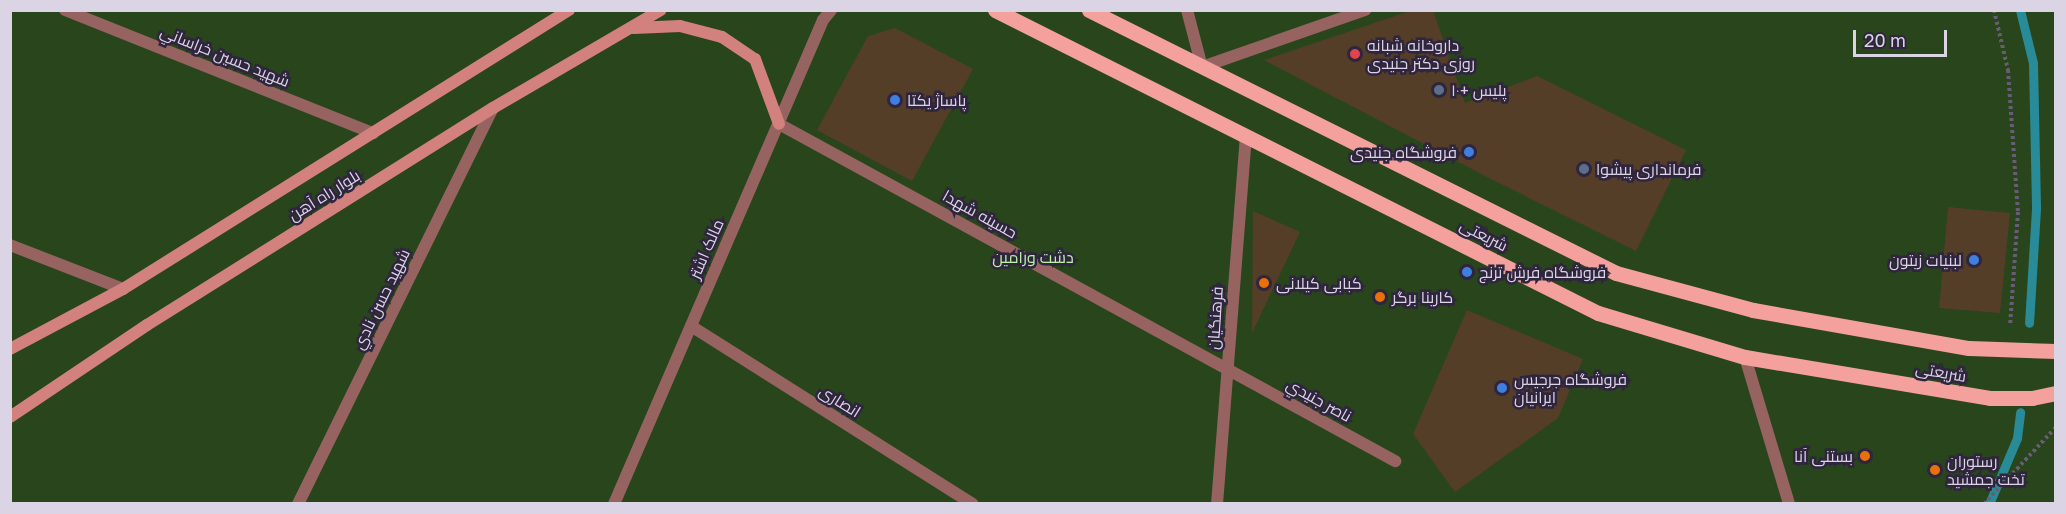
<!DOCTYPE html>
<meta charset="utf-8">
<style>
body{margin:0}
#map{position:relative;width:2066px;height:514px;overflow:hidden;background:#2f253e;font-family:"Golos Text",Cairo,sans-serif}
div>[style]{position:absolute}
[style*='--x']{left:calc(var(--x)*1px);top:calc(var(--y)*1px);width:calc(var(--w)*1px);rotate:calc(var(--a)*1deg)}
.green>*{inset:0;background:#28451c}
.stream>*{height:9px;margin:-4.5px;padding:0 4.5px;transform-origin:4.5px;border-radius:4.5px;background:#298b97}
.building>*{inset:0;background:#553e28}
.path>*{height:4px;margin-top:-2px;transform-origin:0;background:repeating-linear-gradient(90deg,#675e74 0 3px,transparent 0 6px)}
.service>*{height:12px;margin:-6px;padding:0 6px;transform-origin:6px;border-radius:6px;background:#966361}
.minor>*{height:12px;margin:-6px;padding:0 6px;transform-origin:6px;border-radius:6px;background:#966361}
.tertiary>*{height:12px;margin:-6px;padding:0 6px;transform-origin:6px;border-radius:6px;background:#966361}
.secondary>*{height:12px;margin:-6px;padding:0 6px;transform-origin:6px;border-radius:6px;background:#d2817f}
.primary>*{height:15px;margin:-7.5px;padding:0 7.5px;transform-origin:7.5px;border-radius:7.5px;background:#f4a09d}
.dots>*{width:16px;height:16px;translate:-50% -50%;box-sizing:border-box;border:3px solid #2f253e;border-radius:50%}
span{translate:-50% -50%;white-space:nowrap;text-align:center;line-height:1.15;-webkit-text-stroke:5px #2f253e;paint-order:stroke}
.poi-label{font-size:16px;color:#dad4e4}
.left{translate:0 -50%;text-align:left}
.right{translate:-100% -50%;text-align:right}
.street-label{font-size:16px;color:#dad4e4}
.park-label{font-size:16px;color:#bbf3a5}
.frame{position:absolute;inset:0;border:12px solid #dad4e4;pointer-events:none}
.scale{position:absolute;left:1853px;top:30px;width:94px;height:27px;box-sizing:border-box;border:3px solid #dad4e4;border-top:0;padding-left:8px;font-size:18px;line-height:21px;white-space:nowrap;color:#dad4e4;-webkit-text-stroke:4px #2f253e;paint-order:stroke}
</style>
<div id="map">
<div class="green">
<div style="clip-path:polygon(11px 11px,2055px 11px,2055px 503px,11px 503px)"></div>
</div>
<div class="stream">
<div style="--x:2020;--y:10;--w:55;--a:76.2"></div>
<div style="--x:2033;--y:63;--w:146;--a:88.8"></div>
<div style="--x:2036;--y:209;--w:114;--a:93.5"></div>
<div style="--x:1989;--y:504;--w:72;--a:-67"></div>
<div style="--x:2017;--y:438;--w:26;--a:-83"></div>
</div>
<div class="building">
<div style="clip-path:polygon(1413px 10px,1433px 10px,1465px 103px,1537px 76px,1686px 150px,1636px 251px,1487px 177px,1264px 60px)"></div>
<div style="clip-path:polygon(895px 28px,973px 69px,912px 181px,817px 130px,868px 36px)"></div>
<div style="clip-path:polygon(1948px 207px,2010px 213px,2000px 313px,1939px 308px)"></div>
<div style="clip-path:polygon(1253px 211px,1300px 232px,1252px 333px)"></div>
<div style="clip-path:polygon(1467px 310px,1583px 359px,1558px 418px,1455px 492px,1413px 434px)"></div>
</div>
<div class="path">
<div style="--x:1994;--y:10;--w:62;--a:76.9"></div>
<div style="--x:2008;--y:70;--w:142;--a:86"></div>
<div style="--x:2018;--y:212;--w:113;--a:94"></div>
<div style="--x:1984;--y:504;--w:105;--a:-46.9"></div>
</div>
<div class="service">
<div style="--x:1227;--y:369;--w:192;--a:28.7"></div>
</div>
<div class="minor">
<div style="--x:65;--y:10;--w:332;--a:21.8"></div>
<div style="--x:1187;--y:10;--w:59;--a:75.3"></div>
<div style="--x:1202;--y:67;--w:173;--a:-19.3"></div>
<div style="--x:779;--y:124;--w:511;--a:28.67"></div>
<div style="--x:10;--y:245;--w:121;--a:21.3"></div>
<div style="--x:691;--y:326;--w:333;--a:32.3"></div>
<div style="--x:1745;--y:357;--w:153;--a:73.3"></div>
<div style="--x:298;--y:504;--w:441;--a:-63.8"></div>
<div style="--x:1217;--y:504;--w:369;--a:-85.5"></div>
</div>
<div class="tertiary">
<div style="--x:614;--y:504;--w:527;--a:-66.64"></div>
<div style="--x:823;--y:20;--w:13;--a:-51"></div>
</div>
<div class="secondary">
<div style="--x:634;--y:28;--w:46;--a:-2.5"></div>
<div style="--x:680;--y:26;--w:43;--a:14.7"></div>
<div style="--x:722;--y:37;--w:40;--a:34"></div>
<div style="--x:755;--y:59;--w:69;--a:69.7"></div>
<div style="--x:10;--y:349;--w:128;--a:-28"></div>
<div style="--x:123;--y:289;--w:526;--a:-32.03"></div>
<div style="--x:10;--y:417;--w:165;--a:-33.9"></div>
<div style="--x:147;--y:325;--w:408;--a:-32.1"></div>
<div style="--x:493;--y:108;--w:194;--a:-30.3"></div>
</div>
<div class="primary">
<div style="--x:995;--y:10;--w:675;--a:26.68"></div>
<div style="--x:1598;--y:313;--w:153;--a:16.7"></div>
<div style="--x:1745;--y:357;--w:248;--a:9.5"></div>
<div style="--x:1990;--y:398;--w:42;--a:0"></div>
<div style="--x:2032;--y:398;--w:25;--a:-12"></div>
<div style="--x:1089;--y:10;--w:589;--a:26.52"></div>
<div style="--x:1616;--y:273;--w:142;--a:15.1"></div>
<div style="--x:1753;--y:310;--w:219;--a:10"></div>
<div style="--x:1969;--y:348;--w:87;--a:2"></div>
</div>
<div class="dots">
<div style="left:1355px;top:54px;background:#e0444e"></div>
<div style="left:1439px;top:90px;background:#5c6f8a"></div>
<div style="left:895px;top:100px;background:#3f7fe0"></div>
<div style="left:1469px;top:152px;background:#3f7fe0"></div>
<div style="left:1584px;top:169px;background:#5c6f8a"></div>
<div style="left:1974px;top:260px;background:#3f7fe0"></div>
<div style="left:1467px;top:272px;background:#3f7fe0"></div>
<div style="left:1264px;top:283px;background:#e8710a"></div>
<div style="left:1380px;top:297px;background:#e8710a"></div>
<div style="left:1502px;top:388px;background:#3f7fe0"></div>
<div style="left:1865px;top:456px;background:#e8710a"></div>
<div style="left:1935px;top:470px;background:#e8710a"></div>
</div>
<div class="poi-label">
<span class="left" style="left:1367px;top:54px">داروخانه شبانه<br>روزی دکتر جنیدی</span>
<span class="left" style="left:1451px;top:90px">پلیس +۱۰</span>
<span class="left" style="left:907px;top:100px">پاساژ یکتا</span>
<span class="right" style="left:1457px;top:152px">فروشگاه جنیدی</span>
<span class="left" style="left:1596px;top:169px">فرمانداری پیشوا</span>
<span class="right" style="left:1962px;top:260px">لبنیات زیتون</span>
<span class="left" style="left:1479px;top:272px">فروشگاه فرش ترنج</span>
<span class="left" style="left:1276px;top:283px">کبابی کیلانی</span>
<span class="left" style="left:1392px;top:297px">کارینا برگر</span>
<span class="left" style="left:1514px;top:388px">فروشگاه جرجیس<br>ایرانیان</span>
<span class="right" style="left:1853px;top:456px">بستنی آنا</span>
<span class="left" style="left:1947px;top:470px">رستوران<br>تخت جمشید</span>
</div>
<div class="street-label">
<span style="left:225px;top:56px;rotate:22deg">شهيد حسين خراساني</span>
<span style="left:324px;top:195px;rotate:-32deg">بلوار راه آهن</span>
<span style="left:980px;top:214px;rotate:29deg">حسینه شهدا</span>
<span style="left:1484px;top:235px;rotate:27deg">شریعتی</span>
<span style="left:706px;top:249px;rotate:-66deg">مالک اشتر</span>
<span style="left:381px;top:299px;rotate:-64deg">شهيد حسن نادي</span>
<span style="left:1215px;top:318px;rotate:-86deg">فرهنگیان</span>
<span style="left:1941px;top:372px;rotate:10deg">شریعتی</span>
<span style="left:1319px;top:400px;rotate:29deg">ناصر جنيدي</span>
<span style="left:840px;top:401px;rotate:32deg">انصاری</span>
</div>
<div class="park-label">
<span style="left:1033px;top:257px">دشت ورامین</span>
</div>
<div class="frame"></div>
<div class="scale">20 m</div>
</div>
